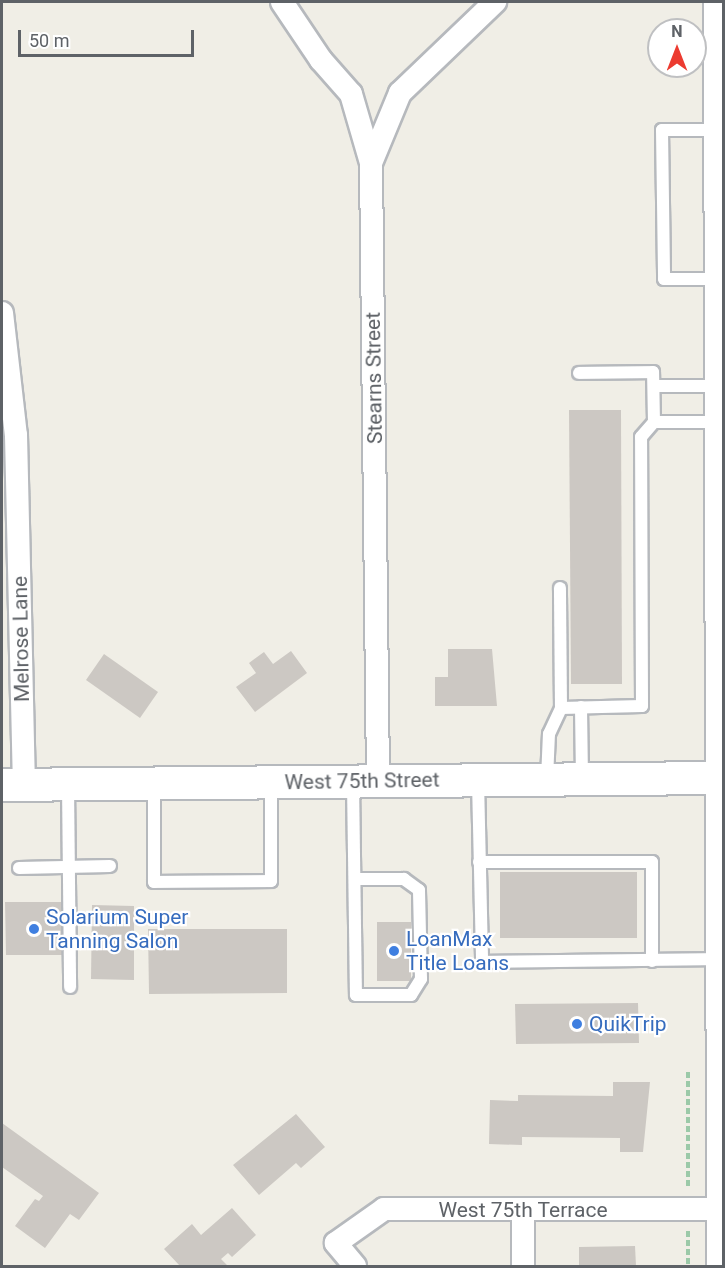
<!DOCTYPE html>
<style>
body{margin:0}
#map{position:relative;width:725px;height:1268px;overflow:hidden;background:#f0eee6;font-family:Roboto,sans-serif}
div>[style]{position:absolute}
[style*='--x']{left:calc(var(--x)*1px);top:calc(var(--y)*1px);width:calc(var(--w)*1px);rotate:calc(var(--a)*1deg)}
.building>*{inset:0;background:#ccc8c3}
.path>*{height:4px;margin-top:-2px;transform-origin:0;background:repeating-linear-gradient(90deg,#9bc9a8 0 6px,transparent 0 9px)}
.roads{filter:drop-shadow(2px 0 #b6b9bd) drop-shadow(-2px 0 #b6b9bd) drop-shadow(0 2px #b6b9bd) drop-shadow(0 -2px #b6b9bd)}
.service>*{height:12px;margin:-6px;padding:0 6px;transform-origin:6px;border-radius:6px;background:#fff}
.minor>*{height:22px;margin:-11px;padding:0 11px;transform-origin:11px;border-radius:11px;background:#fff}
.tertiary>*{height:28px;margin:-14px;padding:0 14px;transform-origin:14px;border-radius:14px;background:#fff}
.secondary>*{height:32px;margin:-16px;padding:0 16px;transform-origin:16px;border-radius:16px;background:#fff}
.dots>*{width:16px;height:16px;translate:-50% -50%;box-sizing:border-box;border:3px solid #fff;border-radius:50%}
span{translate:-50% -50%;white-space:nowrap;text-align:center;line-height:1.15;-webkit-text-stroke:4.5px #fff;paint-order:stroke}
.street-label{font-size:21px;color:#5e6267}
.shop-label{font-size:21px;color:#366cbe}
.left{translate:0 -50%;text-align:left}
.frame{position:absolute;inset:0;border:3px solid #5e6267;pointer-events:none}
.north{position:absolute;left:647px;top:18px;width:60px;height:60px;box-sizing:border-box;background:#fff;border:2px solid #bfc0c2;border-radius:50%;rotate:0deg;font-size:16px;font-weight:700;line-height:24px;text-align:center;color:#5e6267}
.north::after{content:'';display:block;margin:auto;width:21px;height:27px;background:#ec3b30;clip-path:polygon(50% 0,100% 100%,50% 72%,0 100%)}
.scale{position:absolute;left:18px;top:30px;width:176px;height:27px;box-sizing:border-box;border:3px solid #5e6267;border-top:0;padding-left:8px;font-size:18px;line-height:21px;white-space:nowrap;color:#5e6267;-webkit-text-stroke:4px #fff;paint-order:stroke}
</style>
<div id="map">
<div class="building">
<div style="clip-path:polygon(569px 410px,621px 410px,622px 684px,571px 684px)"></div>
<div style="clip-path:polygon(448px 649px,492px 649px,497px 706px,435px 706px,435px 677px,448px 677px)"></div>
<div style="clip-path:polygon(291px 651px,307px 673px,255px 712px,236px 687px,256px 673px,249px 663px,264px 652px,273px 664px)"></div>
<div style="clip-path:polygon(104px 654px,158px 692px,140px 718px,86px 680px)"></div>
<div style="clip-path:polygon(500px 872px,637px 872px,637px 938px,500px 938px)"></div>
<div style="clip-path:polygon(5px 902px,62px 902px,62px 955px,6px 955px)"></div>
<div style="clip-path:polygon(92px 905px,134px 906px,134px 980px,91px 979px)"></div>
<div style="clip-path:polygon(377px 922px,411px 922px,411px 981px,377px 981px)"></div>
<div style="clip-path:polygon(148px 929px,287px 929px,287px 993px,149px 994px)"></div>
<div style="clip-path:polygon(638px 1003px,639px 1043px,516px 1044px,515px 1004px)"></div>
<div style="clip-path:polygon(613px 1082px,650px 1082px,643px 1152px,620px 1152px,620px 1138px,522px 1137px,522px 1145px,489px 1144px,490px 1100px,518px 1101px,518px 1095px,613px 1096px)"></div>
<div style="clip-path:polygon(296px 1114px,325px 1147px,301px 1168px,296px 1163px,259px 1195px,233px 1165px)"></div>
<div style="clip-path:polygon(2px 1123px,99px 1193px,79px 1220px,70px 1214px,45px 1248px,15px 1226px,35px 1199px,39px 1201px,43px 1196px,2px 1167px)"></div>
<div style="clip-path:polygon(232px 1208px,256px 1235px,232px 1257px,228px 1253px,221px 1259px,228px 1266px,180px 1266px,164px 1249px,192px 1224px,201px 1235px)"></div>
<div style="clip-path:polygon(635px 1246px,636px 1266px,579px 1266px,579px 1247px)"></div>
</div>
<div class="path">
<div style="--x:688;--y:1072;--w:116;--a:90"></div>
<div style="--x:688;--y:1231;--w:35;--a:90"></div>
</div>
<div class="roads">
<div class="service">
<div style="--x:718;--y:130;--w:56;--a:180"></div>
<div style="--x:662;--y:130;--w:149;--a:89.2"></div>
<div style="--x:664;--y:279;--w:54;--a:0"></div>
<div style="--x:654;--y:386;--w:64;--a:0"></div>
<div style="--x:654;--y:422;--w:64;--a:0"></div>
<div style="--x:581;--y:707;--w:71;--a:89.2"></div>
<div style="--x:561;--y:708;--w:81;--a:-1.4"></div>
<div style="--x:642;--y:706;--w:269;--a:-90.2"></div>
<div style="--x:641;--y:437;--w:20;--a:-49"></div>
<div style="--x:654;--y:422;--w:50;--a:-91.1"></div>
<div style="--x:653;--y:372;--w:74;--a:179.2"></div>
<div style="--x:547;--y:779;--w:45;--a:-87.5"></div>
<div style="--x:549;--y:734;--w:29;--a:-65"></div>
<div style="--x:561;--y:708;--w:120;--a:-90.5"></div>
<div style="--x:478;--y:781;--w:181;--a:88.7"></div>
<div style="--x:482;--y:962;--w:236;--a:-0.7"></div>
<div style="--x:353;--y:783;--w:212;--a:89.2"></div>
<div style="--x:356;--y:995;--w:55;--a:0"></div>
<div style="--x:411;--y:995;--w:19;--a:-58"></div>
<div style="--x:421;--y:979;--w:89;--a:-91.3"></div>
<div style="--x:419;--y:890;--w:19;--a:-144"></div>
<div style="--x:404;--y:879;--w:48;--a:180"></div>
<div style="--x:68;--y:785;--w:202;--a:89.4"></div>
<div style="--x:154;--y:785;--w:97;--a:90"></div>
<div style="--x:154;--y:882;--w:117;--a:-0.5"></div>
<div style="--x:271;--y:881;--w:98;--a:-90"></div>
<div style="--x:479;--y:862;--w:173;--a:0"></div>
<div style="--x:652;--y:862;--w:99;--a:90"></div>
<div style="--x:19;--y:868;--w:91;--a:-1.3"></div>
</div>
<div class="minor">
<div style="--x:282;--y:2;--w:70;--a:56.1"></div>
<div style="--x:321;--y:60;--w:45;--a:48.6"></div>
<div style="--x:351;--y:94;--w:72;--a:73.8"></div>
<div style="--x:371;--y:163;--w:618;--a:89.35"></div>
<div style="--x:371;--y:163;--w:76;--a:-67.5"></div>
<div style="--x:400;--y:93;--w:132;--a:-43.8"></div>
<div style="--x:2;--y:313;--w:123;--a:83.5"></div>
<div style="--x:16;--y:435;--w:350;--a:88.7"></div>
<div style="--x:355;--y:1266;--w:30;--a:-130"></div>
<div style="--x:336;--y:1243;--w:59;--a:-35.3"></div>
<div style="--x:384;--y:1209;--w:336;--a:0"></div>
<div style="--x:523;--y:1266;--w:54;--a:-90"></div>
</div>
<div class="tertiary">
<div style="--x:718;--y:2;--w:1264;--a:89.86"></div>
</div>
<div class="secondary">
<div style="--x:2;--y:785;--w:722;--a:-0.56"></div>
</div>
</div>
<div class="dots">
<div style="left:34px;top:929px;background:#3f7fe0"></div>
<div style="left:394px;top:951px;background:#3f7fe0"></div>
<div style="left:577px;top:1024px;background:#3f7fe0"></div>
</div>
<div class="street-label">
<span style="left:374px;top:378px;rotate:-91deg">Stearns Street</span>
<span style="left:21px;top:639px;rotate:-91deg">Melrose Lane</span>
<span style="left:362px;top:781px;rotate:-1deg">West 75th Street</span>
<span style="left:523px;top:1210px">West 75th Terrace</span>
</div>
<div class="shop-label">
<span class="left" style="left:46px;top:929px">Solarium Super<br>Tanning Salon</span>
<span class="left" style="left:406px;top:951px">LoanMax<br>Title Loans</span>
<span class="left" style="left:589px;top:1024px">QuikTrip</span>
</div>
<div class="frame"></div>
<div class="north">N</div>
<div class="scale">50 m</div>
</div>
